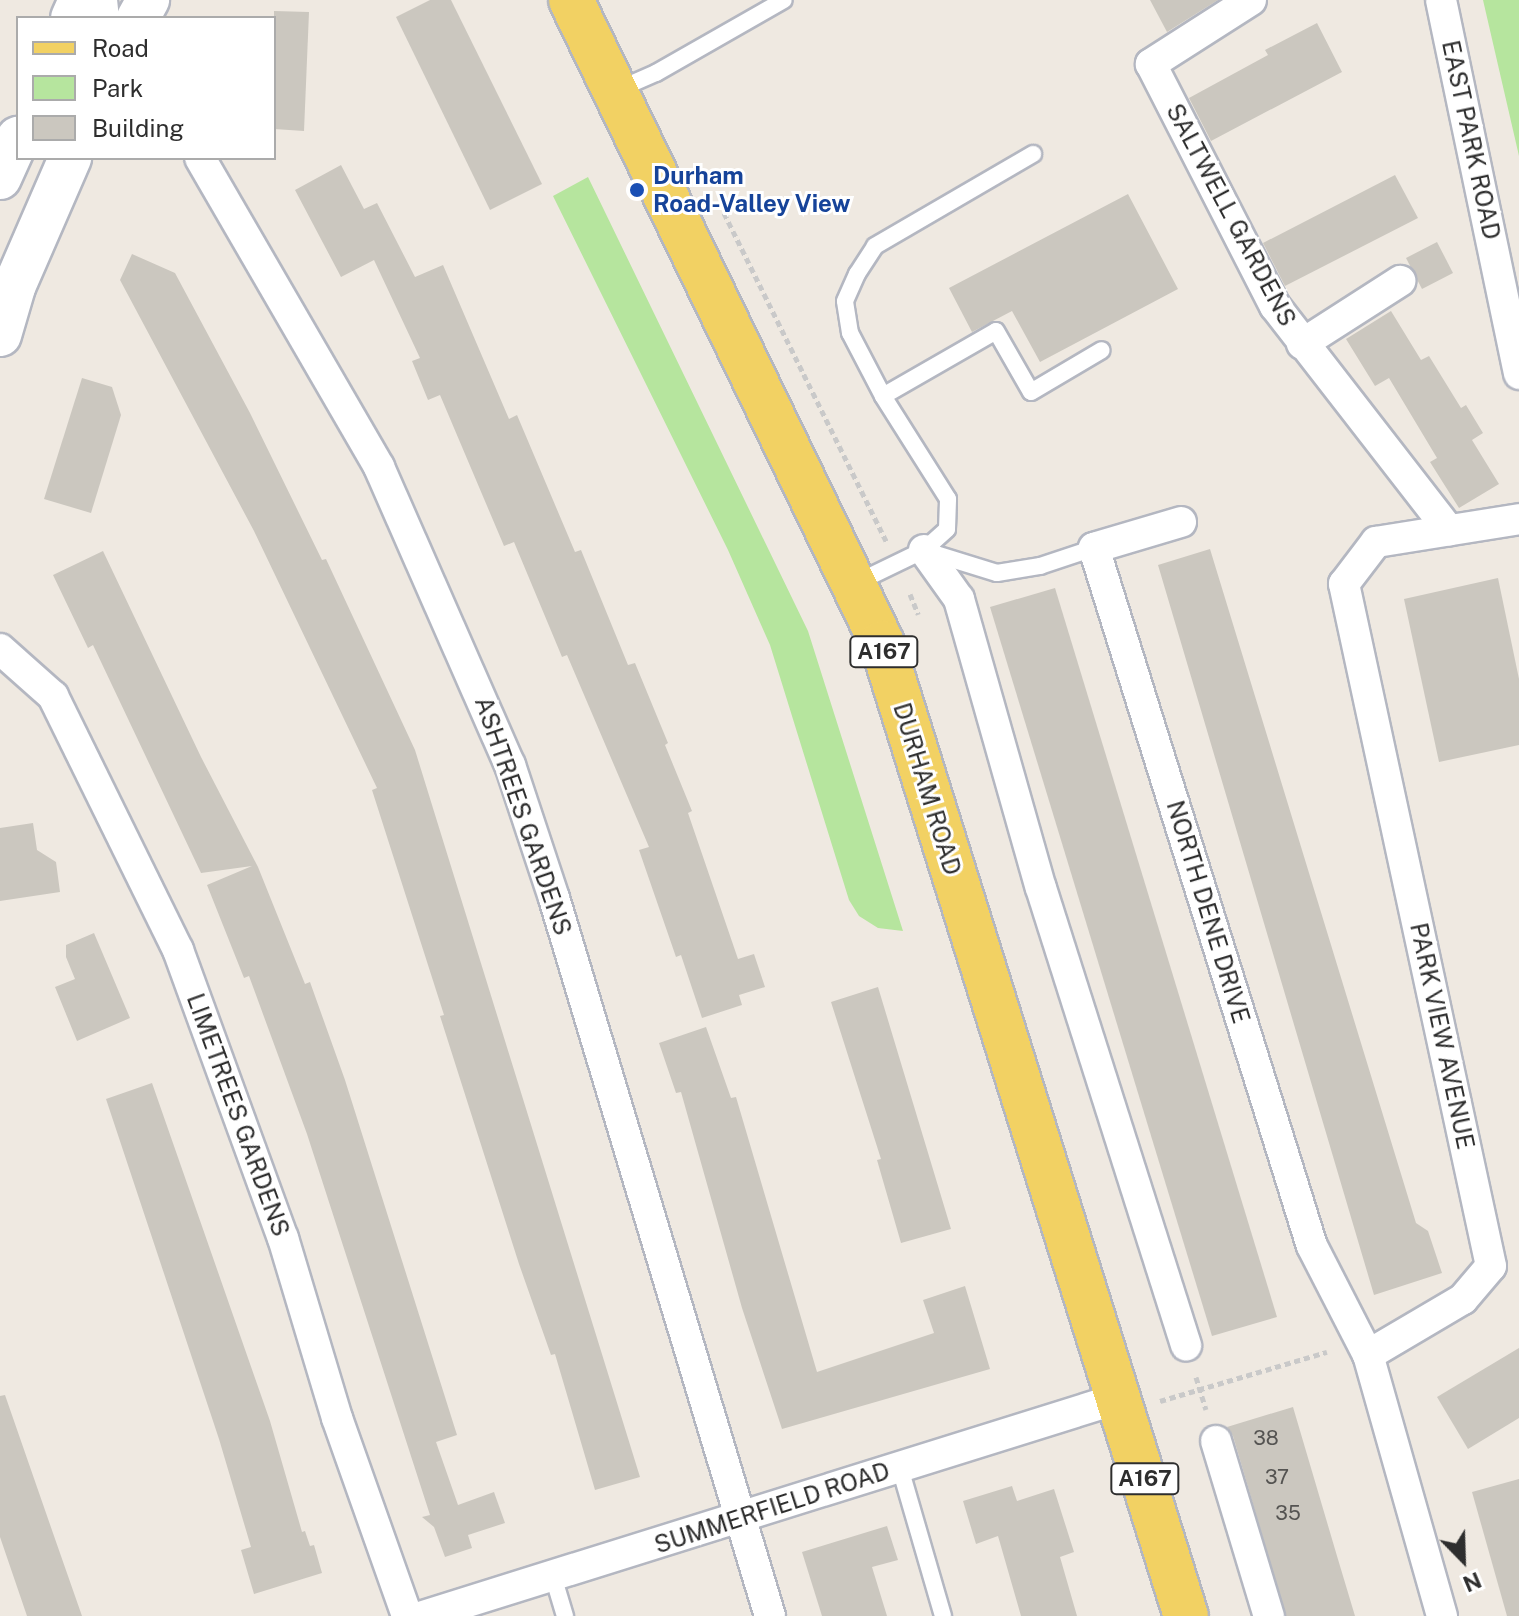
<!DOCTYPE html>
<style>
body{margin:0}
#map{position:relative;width:1519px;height:1616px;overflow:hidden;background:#efe9e1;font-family:"Public Sans",sans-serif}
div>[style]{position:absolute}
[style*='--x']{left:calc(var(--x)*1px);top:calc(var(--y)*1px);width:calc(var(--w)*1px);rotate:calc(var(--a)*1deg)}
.green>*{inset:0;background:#b6e59e}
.building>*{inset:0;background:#cbc7bf}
.path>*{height:5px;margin-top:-2.5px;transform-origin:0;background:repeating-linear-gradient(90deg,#c9c9c9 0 6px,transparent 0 10px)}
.roads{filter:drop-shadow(2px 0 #b4b7c1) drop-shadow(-2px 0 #b4b7c1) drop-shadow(0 2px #b4b7c1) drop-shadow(0 -2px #b4b7c1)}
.lane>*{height:16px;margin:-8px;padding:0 8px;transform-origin:8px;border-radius:8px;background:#fff}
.street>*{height:30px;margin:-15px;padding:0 15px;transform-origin:15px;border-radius:15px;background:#fff}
.secondary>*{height:42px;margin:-21px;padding:0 21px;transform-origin:21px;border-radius:21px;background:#fff}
.primary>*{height:44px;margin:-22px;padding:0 22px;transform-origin:22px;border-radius:22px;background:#f2d163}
.dots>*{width:22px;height:22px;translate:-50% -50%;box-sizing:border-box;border:4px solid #fff;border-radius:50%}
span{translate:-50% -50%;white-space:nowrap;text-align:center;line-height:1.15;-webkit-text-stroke:6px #fff;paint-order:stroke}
.number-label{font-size:20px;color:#555452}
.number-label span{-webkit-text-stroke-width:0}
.shield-label span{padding:2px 6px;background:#fff;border:2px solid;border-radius:6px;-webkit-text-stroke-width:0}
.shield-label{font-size:22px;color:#2e2e2e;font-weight:700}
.street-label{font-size:24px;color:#2e2e2e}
.transit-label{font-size:24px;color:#164399;font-weight:700}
.left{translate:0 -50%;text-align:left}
.legend{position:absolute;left:16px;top:16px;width:260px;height:144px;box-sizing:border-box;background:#fff;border:2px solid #ababab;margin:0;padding:10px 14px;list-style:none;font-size:24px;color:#2e2e2e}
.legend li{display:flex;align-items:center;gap:16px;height:40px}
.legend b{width:40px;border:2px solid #ababab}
.north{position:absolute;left:1423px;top:1520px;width:80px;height:80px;-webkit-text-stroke:6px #fff;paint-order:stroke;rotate:157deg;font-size:22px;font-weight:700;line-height:32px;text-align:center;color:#2e2e2e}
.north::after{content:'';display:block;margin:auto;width:28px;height:36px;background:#2e2e2e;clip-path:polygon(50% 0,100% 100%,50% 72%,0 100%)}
</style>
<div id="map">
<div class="green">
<div style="clip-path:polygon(1483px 0,1519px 0,1519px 156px)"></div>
<div style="clip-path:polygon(588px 177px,808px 631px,903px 931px,878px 928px,859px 916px,849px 900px,770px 645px,728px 550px,553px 196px)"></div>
</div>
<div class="building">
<div style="clip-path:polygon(430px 0,451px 0,542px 184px,490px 210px,396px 17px)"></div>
<div style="clip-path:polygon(1150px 0,1218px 0,1167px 32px)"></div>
<div style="clip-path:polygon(274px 11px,309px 12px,304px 131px,274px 129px)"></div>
<div style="clip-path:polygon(1317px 23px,1342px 72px,1211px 141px,1189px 98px,1268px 55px,1265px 50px)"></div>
<div style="clip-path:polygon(341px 165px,364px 209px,377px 203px,415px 277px,443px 265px,509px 419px,517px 415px,575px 552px,581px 550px,628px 665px,635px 663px,668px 743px,665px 745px,692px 811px,688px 813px,738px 959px,754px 954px,765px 987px,739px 995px,742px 1005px,702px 1018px,681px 955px,676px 957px,639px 850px,649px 847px,567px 655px,562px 657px,514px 542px,504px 546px,440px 395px,428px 400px,412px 361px,420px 358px,374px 260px,341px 277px,295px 190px)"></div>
<div style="clip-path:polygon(1395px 175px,1418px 218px,1285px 286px,1263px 243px)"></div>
<div style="clip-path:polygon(1128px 194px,1178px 289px,1040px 362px,1012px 311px,972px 332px,949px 288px)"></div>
<div style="clip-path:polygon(1437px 242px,1453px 273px,1422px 289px,1406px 258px)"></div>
<div style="clip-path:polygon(132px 254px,175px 273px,250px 413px,322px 560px,326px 559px,415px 750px,640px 1477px,595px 1490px,555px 1354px,551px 1355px,519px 1264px,440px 1016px,444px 1015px,372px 790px,377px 788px,254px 531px,120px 280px)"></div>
<div style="clip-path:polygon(1391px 311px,1421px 360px,1429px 356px,1461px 408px,1466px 405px,1483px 433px,1472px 440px,1499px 484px,1459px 508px,1430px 462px,1437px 458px,1389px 378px,1375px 386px,1346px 339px)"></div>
<div style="clip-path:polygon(82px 378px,112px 387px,121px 415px,91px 513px,44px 499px)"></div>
<div style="clip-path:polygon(1210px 549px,1416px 1223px,1428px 1231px,1442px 1273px,1374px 1295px,1158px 565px)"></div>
<div style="clip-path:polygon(103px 551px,201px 757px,258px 867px,305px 984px,310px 982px,345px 1080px,457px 1435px,436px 1442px,458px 1505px,494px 1492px,505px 1523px,468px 1535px,472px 1548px,445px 1557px,434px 1527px,422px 1517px,430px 1515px,307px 1134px,249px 976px,244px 978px,207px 885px,252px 866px,201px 873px,93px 645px,88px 648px,53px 575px)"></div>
<div style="clip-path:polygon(1498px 578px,1519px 679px,1519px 745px,1439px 762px,1404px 599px)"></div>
<div style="clip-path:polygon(1055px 588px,1277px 1317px,1212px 1336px,990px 607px)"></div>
<div style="clip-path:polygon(33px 823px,37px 850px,56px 862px,60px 892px,0 901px,0 828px)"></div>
<div style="clip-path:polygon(94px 933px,130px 1018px,77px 1041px,55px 987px,75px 979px,66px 957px,66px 945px)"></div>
<div style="clip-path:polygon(878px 987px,951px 1229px,901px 1243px,877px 1160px,881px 1159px,831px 1002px)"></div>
<div style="clip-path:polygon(706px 1027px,731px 1098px,736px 1097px,817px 1372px,934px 1333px,923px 1300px,965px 1286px,990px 1369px,782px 1429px,742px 1308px,681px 1092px,676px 1093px,659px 1043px)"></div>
<div style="clip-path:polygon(152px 1083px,270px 1421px,302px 1532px,305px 1531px,310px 1546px,314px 1545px,322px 1573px,254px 1594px,241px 1550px,251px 1547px,219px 1439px,106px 1099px)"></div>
<div style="clip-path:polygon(1519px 1348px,1519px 1418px,1468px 1449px,1437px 1397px)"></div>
<div style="clip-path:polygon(5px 1395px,54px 1536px,82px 1616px,27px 1616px,0 1537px,0 1396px)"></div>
<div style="clip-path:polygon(1293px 1407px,1337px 1556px,1355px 1616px,1286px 1616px,1233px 1436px,1227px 1427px)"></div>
<div style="clip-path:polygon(1519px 1479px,1519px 1616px,1507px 1616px,1472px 1492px)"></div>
<div style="clip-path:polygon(1012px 1486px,1017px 1501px,1054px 1489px,1074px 1552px,1060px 1557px,1077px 1616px,1021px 1616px,998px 1536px,976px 1544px,963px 1501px)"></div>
<div style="clip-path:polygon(887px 1526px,898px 1560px,872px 1567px,887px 1616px,822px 1616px,802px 1552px)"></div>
</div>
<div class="path">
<div style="--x:724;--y:213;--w:366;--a:63.7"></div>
<div style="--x:910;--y:594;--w:22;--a:68"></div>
<div style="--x:1196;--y:1377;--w:34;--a:73"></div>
<div style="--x:1160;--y:1401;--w:174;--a:-16.4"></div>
</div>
<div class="roads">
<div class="lane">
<div style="--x:617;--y:90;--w:43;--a:-23.6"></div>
<div style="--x:656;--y:73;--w:147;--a:-29.7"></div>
<div style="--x:883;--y:396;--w:130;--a:-29.9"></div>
<div style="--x:996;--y:331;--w:70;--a:60.2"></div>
<div style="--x:1031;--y:392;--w:82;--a:-30.6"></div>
<div style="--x:929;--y:552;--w:71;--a:17.2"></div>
<div style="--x:997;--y:573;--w:44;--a:-9.2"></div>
<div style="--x:1040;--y:566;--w:57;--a:-18.4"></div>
<div style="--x:854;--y:584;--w:78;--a:-25.9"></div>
<div style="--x:924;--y:550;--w:31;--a:-42"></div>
<div style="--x:947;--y:529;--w:30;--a:-88"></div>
<div style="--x:948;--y:499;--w:122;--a:-122.3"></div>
<div style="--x:883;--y:396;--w:71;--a:-117.6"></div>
<div style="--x:850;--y:333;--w:32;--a:-99"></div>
<div style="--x:845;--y:301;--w:30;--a:-66"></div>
<div style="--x:857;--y:274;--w:33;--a:-57"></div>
<div style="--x:875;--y:246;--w:183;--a:-30.2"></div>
<div style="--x:900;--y:1468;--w:154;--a:73.8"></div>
<div style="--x:553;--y:1576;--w:42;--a:73.3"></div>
</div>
<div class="street">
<div style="--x:102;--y:0;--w:18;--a:84"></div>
<div style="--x:1251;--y:0;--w:119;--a:147.4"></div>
<div style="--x:1151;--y:64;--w:272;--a:62.9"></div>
<div style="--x:1275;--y:306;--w:284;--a:52.2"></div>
<div style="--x:1441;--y:0;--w:382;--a:78.2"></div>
<div style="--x:200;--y:158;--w:357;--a:59.9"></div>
<div style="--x:379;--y:467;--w:326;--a:66.3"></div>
<div style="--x:510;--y:765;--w:140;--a:71.7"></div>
<div style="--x:554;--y:898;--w:750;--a:73.26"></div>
<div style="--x:1302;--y:344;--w:117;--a:-32.7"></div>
<div style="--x:1181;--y:522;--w:91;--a:163.4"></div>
<div style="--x:1094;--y:548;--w:731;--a:72.66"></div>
<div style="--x:1312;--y:1246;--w:123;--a:62.8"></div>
<div style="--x:924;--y:550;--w:60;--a:54.5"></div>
<div style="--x:959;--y:599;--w:300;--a:74.2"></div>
<div style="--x:1041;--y:888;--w:480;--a:72.4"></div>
<div style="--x:0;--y:649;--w:71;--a:41.6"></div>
<div style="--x:53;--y:696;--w:283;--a:63.8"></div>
<div style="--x:178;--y:950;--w:307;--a:70"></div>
<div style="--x:283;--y:1238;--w:188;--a:73.3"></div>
<div style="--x:337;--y:1418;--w:210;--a:70.5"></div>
<div style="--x:1216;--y:1441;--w:183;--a:73.2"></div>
<div style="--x:423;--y:1616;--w:730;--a:-17.37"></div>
<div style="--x:1442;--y:1616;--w:271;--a:-105.8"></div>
<div style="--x:1368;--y:1355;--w:110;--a:-30.5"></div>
<div style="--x:1463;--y:1299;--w:43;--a:-49.7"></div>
<div style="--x:1491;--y:1266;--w:698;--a:-102.16"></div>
<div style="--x:1344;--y:584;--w:53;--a:-52.7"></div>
<div style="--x:1376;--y:542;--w:145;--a:-9.1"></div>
</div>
<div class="secondary">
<div style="--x:72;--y:18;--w:20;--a:-66"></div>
<div style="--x:138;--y:18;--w:21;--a:-61"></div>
<div style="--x:0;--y:178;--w:44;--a:-65.8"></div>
<div style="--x:0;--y:335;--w:50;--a:-73.7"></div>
<div style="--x:14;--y:287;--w:141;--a:-66.5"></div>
</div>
<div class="primary">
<div style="--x:571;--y:0;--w:714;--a:64.19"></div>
<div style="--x:882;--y:643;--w:1019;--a:72.65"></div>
</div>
</div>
<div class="dots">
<div style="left:637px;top:190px;background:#1a4fb4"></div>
</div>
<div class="number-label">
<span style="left:1266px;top:1438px">38</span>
<span style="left:1277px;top:1477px">37</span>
<span style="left:1288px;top:1513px">35</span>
</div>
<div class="shield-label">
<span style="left:884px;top:652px">A167</span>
<span style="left:1145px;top:1479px">A167</span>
</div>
<div class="street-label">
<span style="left:1471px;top:140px;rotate:78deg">EAST PARK ROAD</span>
<span style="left:1231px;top:215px;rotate:62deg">SALTWELL GARDENS</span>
<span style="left:927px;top:789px;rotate:73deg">DURHAM ROAD</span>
<span style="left:523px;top:816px;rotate:71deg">ASHTREES GARDENS</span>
<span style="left:1208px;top:912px;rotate:73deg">NORTH DENE DRIVE</span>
<span style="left:1442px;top:1036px;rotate:78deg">PARK VIEW AVENUE</span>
<span style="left:238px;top:1115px;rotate:70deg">LIMETREES GARDENS</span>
<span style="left:772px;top:1508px;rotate:-18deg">SUMMERFIELD ROAD</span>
</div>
<div class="transit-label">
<span class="left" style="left:653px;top:190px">Durham<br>Road-Valley View</span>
</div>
<ul class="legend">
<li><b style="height:10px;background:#f2d163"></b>Road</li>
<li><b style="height:22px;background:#b6e59e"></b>Park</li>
<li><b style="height:22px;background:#cbc7bf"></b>Building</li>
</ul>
<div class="north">N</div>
</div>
